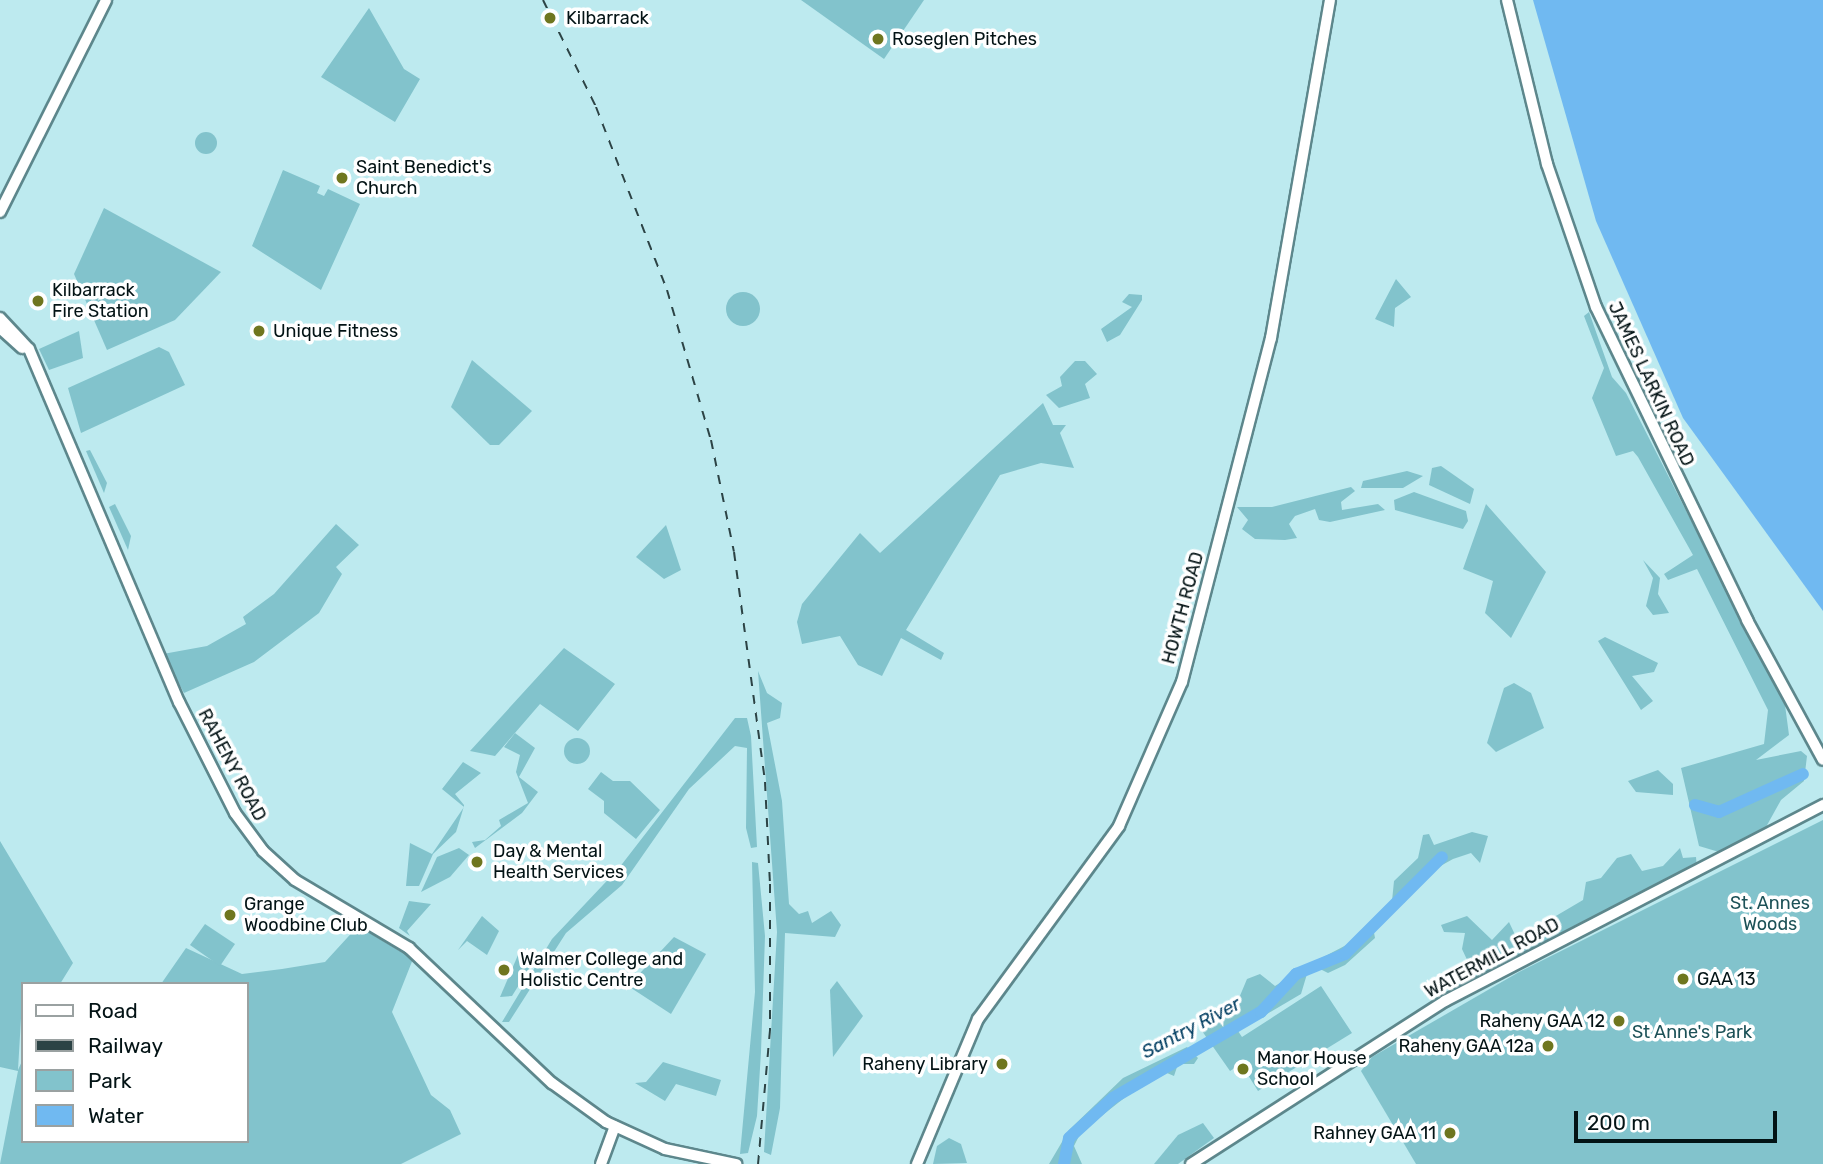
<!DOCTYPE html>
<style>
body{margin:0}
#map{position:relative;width:1823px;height:1164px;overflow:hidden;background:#bdeaef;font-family:Rubik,sans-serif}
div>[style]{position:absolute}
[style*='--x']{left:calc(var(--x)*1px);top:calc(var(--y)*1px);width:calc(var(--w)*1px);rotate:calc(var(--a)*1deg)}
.green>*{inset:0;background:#82c3cc}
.round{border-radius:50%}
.water>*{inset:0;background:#70b9f1}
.river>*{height:12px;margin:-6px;padding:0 6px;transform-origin:6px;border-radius:6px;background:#70b9f1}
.roads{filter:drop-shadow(2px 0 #5d878c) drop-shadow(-2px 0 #5d878c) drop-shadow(0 2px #5d878c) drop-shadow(0 -2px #5d878c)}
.secondary>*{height:10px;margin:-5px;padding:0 5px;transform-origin:5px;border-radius:5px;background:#fff}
.rail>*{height:2px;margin-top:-1px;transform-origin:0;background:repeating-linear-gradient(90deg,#2c4345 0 9px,transparent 0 18px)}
.dots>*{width:19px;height:19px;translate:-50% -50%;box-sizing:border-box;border:4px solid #fff;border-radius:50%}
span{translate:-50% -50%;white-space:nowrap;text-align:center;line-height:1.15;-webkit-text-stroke:7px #fff;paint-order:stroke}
.poi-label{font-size:18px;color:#031315}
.left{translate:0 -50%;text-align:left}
.right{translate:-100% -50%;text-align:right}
.street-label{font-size:18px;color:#031315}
.park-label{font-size:18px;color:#1c5157}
.water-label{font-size:19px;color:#003d61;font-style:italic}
.legend{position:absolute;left:21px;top:982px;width:228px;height:161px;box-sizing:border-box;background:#fff;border:2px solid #9aa1a1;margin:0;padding:9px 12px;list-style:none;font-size:21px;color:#031315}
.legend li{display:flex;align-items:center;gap:14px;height:35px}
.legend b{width:35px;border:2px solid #9aa1a1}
.scale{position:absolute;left:1574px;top:1111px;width:203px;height:32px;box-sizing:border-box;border:4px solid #031315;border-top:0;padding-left:9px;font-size:21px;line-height:24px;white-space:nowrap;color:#031315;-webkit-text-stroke:5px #fff;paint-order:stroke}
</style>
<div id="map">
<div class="green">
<div style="clip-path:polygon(801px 0,924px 0,884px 59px)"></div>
<div style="clip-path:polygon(369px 8px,404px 69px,420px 79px,395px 122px,321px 77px)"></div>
<div class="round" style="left:195px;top:132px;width:22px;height:22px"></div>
<div style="clip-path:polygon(283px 170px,320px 186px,317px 193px,324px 196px,328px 189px,360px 204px,321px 290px,252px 246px)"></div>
<div style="clip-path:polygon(104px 208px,221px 272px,175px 320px,107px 350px,74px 274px)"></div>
<div style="clip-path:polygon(1396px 279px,1411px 297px,1395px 308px,1394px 327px,1375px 319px)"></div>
<div class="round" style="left:726px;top:292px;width:34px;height:34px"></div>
<div style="clip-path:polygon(1129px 294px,1142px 295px,1142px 300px,1120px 335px,1107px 342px,1101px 329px,1132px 307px,1122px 302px)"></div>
<div style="clip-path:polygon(1589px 312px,1612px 377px,1626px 393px,1785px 705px,1789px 735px,1756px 760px,1801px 751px,1807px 756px,1804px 781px,1781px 800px,1766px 827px,1719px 852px,1699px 846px,1681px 768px,1764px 744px,1768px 710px,1697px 569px,1668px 580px,1664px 574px,1693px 555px,1638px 457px,1633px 451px,1616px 456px,1592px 398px,1604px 368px,1584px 316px)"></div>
<div style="clip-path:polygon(79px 331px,83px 358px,49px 370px,39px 349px)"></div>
<div style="clip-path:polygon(159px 347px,169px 352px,185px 385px,81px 433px,68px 388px)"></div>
<div style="clip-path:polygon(472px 360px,532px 411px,499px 445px,490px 445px,451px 407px)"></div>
<div style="clip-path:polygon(1075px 361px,1085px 361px,1097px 374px,1085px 384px,1090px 398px,1059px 408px,1046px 395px,1062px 386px,1060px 377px)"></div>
<div style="clip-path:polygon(1043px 403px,1053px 425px,1066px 425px,1060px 433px,1074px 468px,1041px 463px,1000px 475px,906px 630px,944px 653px,941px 660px,901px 638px,882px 676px,858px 665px,840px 636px,802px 644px,797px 622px,802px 604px,860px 533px,880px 553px)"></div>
<div style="clip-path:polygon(90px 450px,107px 483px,104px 493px,86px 451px)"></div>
<div style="clip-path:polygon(1441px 466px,1474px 489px,1470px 504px,1429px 485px,1432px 468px)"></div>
<div style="clip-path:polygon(1407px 471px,1423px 476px,1403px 488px,1361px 488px,1363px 481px)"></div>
<div style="clip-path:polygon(1351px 487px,1355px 491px,1341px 502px,1342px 510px,1378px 504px,1385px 510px,1330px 522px,1319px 520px,1315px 509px,1295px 516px,1289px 524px,1297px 538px,1285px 540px,1255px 539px,1242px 529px,1248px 520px,1237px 507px,1272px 507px)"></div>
<div style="clip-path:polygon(1414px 492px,1466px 511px,1468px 521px,1463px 529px,1395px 510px,1394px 500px)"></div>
<div style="clip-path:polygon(115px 504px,131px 536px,128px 550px,109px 507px)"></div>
<div style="clip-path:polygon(1486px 504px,1546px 572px,1511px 638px,1485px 613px,1493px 581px,1463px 569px)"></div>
<div style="clip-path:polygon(336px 524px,359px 545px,336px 567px,342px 574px,319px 613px,254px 662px,184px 693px,163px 654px,207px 646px,246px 624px,243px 617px,274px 594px)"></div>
<div style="clip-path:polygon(666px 525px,681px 570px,664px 579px,636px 557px)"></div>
<div style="clip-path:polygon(1643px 560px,1660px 578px,1658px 594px,1669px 613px,1653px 615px,1646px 606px,1653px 578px)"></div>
<div style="clip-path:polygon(1605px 637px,1658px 663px,1654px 672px,1632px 676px,1653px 701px,1641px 710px,1598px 641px)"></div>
<div style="clip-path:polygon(564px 648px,615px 684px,578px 731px,540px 704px,495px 756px,470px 751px)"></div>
<div style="clip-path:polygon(758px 671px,767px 693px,782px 703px,780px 718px,767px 723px,782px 801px,789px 904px,799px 914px,808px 911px,812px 923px,831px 911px,841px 925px,835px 937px,785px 933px,780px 1108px,771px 1155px,764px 1152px,777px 932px)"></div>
<div style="clip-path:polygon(1514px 683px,1531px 693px,1544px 728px,1496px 752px,1487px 743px,1504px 688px)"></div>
<div style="clip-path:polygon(735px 718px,747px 718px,751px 736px,757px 847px,751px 848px,746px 828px,747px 748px,735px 746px,689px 789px,622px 885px,566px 933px,509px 1022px,502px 1022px,552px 939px,619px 868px)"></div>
<div style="clip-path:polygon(515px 733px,535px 748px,519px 777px,538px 792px,522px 813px,475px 848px,472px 842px,485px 840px,501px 826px,499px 820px,528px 803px,516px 772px,520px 755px,504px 747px)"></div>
<div class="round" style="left:564px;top:738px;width:26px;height:26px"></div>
<div style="clip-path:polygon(463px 762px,481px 773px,455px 794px,464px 805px,464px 806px,461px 816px,456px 832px,433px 854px,419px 886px,406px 886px,410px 843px,432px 854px,464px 807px,442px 789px)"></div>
<div style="clip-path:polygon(1658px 770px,1673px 784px,1673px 795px,1636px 792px,1628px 781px)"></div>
<div style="clip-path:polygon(601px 772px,613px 781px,630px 781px,660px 810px,636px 839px,604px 813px,604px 801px,588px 789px)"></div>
<div style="clip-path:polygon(1823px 820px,1823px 1164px,1416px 1164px,1361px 1071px,1372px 1057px,1519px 972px)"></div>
<div style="clip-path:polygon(1472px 832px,1488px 836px,1480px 863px,1471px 853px,1453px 859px,1426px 874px,1404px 903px,1392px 901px,1394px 881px,1418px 858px,1423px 835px,1429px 834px,1434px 845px)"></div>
<div style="clip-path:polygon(0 841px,73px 963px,60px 984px,23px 984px,18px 1070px,23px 1059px,23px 1141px,247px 1141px,247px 984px,161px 984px,186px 948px,242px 974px,282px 969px,325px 962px,358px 926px,413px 959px,392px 1012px,431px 1095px,450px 1110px,461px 1134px,401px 1164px,0 1164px,18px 1071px,0 1067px)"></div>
<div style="clip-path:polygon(459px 848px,469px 855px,450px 877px,421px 892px,437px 857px)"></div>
<div style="clip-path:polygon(1680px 848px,1683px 858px,1696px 857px,1697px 869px,1516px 961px,1458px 988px,1447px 986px,1446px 979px,1469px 964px,1462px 949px,1465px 933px,1444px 932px,1441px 925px,1467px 916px,1492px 940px,1509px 922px,1517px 939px,1583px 900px,1586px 882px,1601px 878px,1617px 858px,1631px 854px,1642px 871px,1663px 866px)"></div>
<div style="clip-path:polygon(752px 862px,758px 863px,765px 936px,761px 1052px,757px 1116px,748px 1153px,740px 1154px,755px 992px)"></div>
<div style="clip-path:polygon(409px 901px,431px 904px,407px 931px,410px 936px,399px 928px)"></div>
<div style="clip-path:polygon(482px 916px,499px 931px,487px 955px,467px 941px,458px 950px)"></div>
<div style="clip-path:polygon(1372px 922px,1375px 938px,1345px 965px,1328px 973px,1310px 964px,1354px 941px)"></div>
<div style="clip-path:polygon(205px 924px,235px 944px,220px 966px,190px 945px)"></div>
<div style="clip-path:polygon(674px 937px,706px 954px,671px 1014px,628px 986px)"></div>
<div style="clip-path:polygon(521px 948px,534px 961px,512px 996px,500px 997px)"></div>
<div style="clip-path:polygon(1301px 970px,1307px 974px,1301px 994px,1238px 1031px,1242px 1037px,1321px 986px,1352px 1033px,1258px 1091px,1241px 1064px,1230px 1071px,1202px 1031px,1234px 1010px,1247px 979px,1260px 974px,1275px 986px)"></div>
<div style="clip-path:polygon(837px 981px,863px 1016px,833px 1057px,830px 990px)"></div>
<div style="clip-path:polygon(1187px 1047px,1198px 1058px,1194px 1064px,1178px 1064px,1174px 1076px,1160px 1070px,1081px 1132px,1074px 1146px,1082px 1164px,1049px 1164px,1069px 1130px,1123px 1078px)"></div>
<div style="clip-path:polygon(663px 1062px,721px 1080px,716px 1096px,676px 1084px,665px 1101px,635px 1083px,646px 1082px)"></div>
<div style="clip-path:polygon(1203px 1123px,1214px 1138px,1178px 1164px,1154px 1164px,1178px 1135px)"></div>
<div style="clip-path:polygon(949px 1138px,961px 1144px,967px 1163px,933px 1164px,937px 1146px)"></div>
</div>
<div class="water">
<div style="clip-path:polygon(1533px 0,1823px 0,1823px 611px,1683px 418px,1596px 221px)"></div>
</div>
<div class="river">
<div style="--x:1695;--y:805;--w:25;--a:16"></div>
<div style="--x:1719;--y:812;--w:92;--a:-24.3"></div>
<div style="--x:1064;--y:1164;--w:26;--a:-79"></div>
<div style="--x:1069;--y:1138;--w:59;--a:-42.3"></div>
<div style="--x:1113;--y:1098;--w:171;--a:-30.2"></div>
<div style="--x:1261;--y:1012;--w:52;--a:-47.4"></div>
<div style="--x:1296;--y:974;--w:53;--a:-22.2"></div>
<div style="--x:1345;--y:954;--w:137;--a:-45"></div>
</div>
<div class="roads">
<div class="secondary">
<div style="--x:1507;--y:0;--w:169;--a:76.3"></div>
<div style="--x:1547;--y:164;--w:151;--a:71.1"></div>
<div style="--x:1596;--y:307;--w:348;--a:64.2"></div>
<div style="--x:1747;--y:620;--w:159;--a:61.5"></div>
<div style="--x:0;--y:212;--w:237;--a:-63.4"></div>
<div style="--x:0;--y:318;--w:42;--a:46.9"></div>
<div style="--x:29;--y:349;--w:384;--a:67"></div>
<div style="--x:179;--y:702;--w:124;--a:63.2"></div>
<div style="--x:235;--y:813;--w:47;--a:53.6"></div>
<div style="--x:263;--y:851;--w:43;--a:42.2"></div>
<div style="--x:295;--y:880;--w:133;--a:30.8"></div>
<div style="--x:409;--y:948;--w:197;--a:43.4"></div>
<div style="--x:552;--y:1083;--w:67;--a:35.8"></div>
<div style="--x:606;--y:1122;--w:65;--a:24.6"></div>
<div style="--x:665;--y:1149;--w:73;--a:11.9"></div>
<div style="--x:0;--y:328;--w:30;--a:42"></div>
<div style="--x:601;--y:1164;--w:40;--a:-69.8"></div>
<div style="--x:917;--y:1164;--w:157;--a:-67.2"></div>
<div style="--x:978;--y:1019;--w:239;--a:-53.8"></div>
<div style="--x:1119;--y:826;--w:157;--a:-66.4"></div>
<div style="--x:1182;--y:682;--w:355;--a:-75.5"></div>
<div style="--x:1271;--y:338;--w:343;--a:-80.1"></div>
<div style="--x:1191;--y:1164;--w:302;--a:-32.7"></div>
<div style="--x:1445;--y:1001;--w:426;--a:-27.4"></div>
</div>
</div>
<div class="rail">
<div style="--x:543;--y:0;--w:119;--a:63.6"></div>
<div style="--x:596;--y:107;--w:196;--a:68.8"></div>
<div style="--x:667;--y:290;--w:156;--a:73.7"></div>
<div style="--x:711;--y:440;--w:114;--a:78.4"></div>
<div style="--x:734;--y:552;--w:232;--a:82.3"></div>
<div style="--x:765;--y:782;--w:102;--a:87.2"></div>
<div style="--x:770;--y:884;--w:146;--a:90"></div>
<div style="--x:770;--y:1030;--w:135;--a:95.1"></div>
</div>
<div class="dots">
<div style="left:550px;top:18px;background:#6f761f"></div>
<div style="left:878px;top:39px;background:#6f761f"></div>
<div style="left:342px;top:178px;background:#6f761f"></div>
<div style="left:38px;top:301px;background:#6f761f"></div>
<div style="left:259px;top:331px;background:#6f761f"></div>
<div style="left:477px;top:862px;background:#6f761f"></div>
<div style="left:230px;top:915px;background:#6f761f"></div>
<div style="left:504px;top:970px;background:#6f761f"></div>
<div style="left:1683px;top:979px;background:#6f761f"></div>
<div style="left:1619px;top:1021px;background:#6f761f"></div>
<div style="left:1548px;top:1046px;background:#6f761f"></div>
<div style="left:1002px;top:1064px;background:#6f761f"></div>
<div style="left:1243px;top:1069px;background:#6f761f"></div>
<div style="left:1450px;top:1133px;background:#6f761f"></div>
</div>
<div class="poi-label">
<span class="left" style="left:566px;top:18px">Kilbarrack</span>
<span class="left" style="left:892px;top:39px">Roseglen Pitches</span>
<span class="left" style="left:356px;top:178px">Saint Benedict's<br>Church</span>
<span class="left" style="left:52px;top:301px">Kilbarrack<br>Fire Station</span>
<span class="left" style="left:273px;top:331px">Unique Fitness</span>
<span class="left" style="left:493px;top:862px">Day &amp; Mental<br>Health Services</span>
<span class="left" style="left:244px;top:915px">Grange<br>Woodbine Club</span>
<span class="left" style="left:520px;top:970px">Walmer College and<br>Holistic Centre</span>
<span class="left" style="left:1697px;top:979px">GAA 13</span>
<span class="right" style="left:1605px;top:1021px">Raheny GAA 12</span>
<span class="right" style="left:1534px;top:1046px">Raheny GAA 12a</span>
<span class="left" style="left:1257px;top:1069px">Manor House<br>School</span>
<span class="right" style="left:988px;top:1064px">Raheny Library</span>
<span class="right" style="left:1436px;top:1133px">Rahney GAA 11</span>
</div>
<div class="street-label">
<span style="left:1651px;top:384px;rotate:65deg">JAMES LARKIN ROAD</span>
<span style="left:1183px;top:608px;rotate:-75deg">HOWTH ROAD</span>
<span style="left:232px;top:765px;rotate:62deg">RAHENY ROAD</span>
<span style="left:1492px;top:958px;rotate:-28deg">WATERMILL ROAD</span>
</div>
<div class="park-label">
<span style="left:1770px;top:914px">St. Annes<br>Woods</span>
<span style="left:1692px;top:1032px">St Anne's Park</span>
</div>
<div class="water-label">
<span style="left:1191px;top:1028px;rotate:-28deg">Santry River</span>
</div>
<ul class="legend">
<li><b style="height:9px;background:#fff"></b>Road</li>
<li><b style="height:9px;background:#2c4345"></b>Railway</li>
<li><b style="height:19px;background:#82c3cc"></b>Park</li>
<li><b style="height:19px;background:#70b9f1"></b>Water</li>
</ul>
<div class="scale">200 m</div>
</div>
